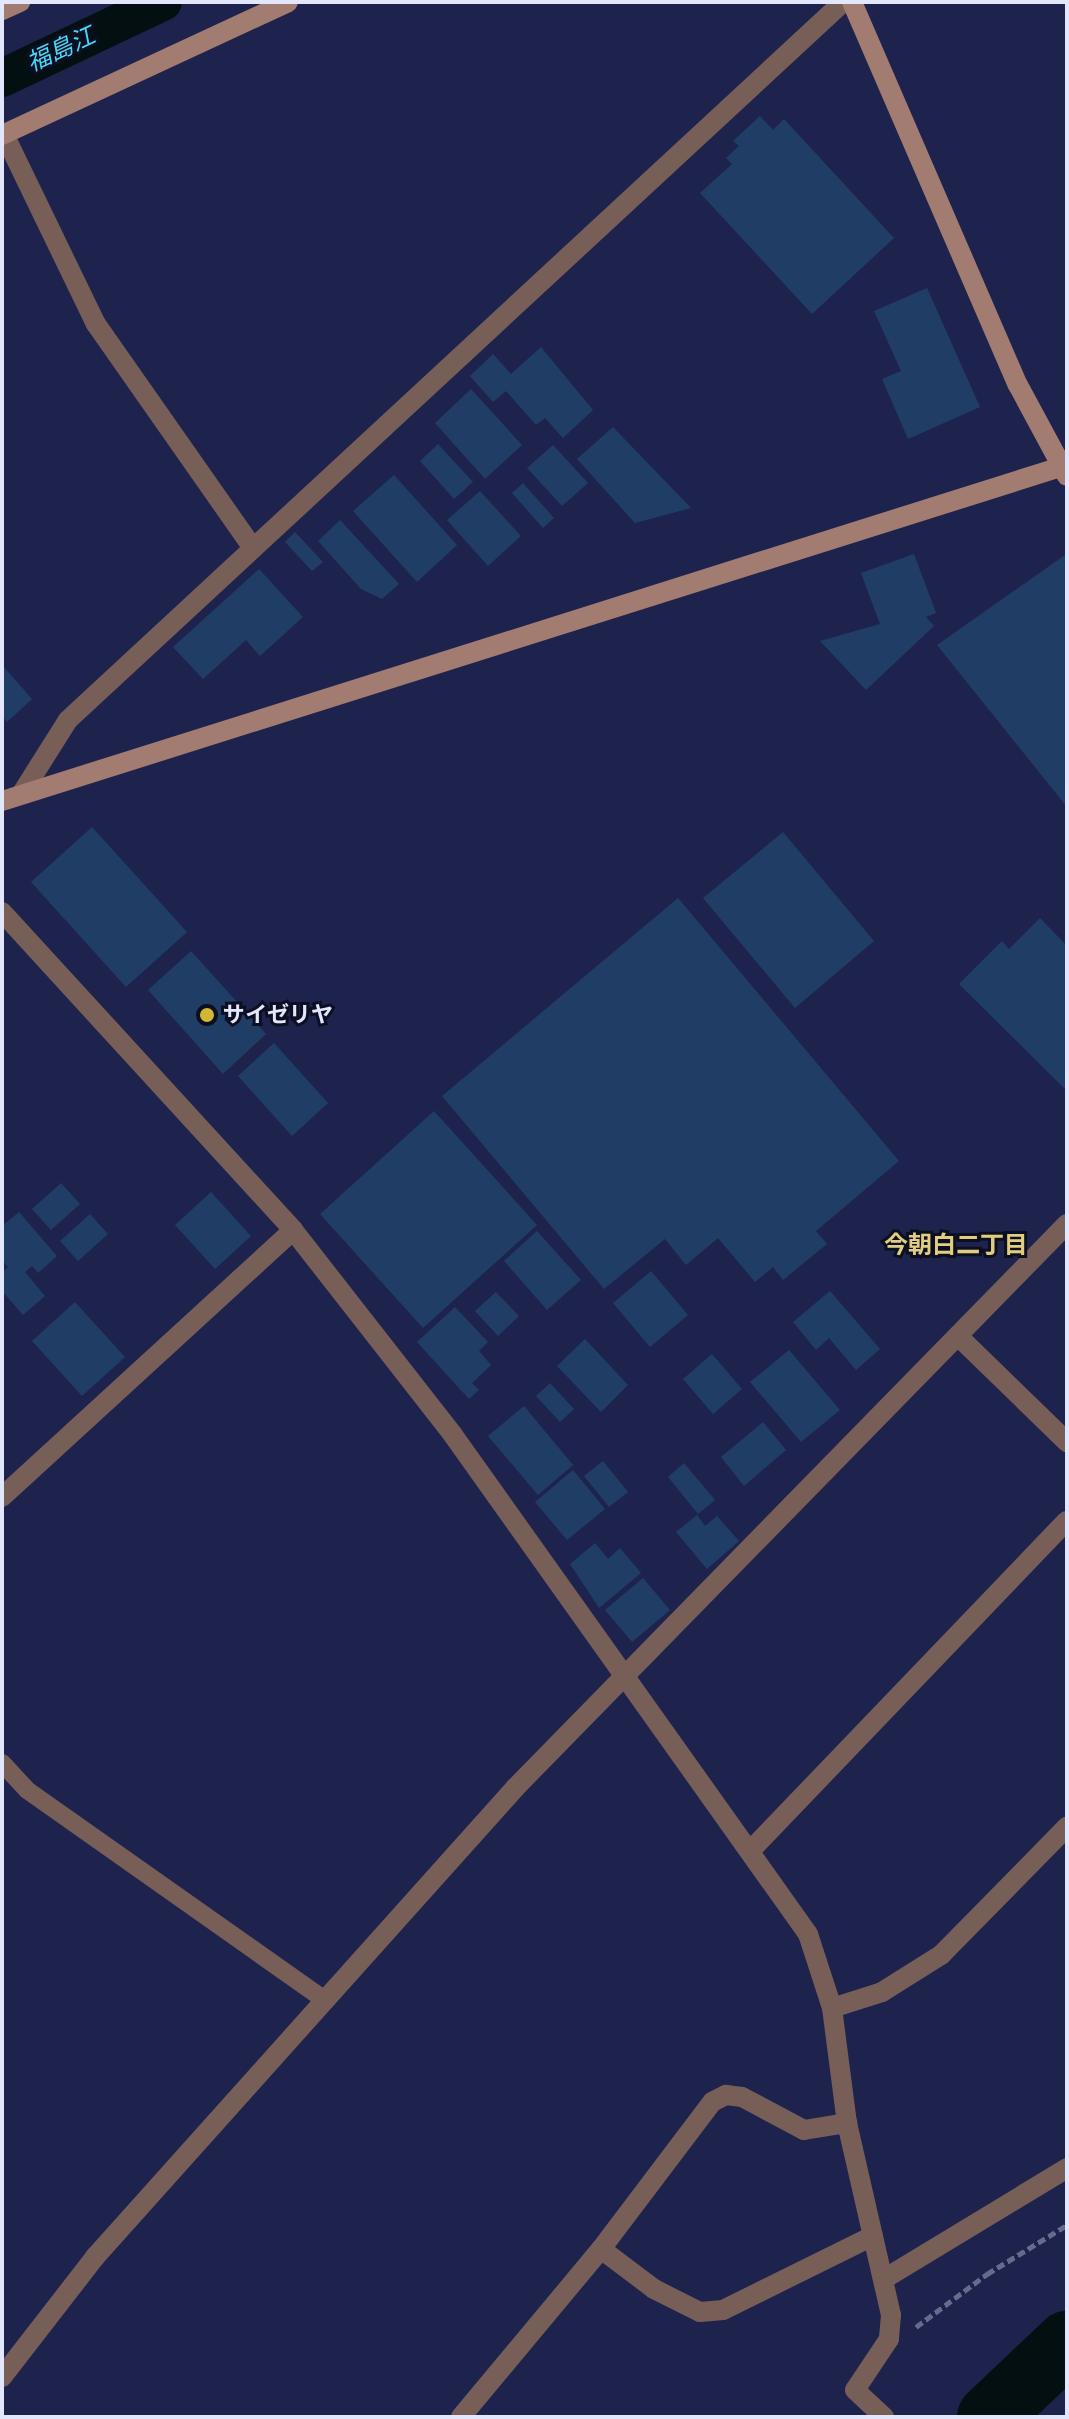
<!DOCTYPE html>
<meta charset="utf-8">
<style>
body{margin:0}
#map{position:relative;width:1069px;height:2419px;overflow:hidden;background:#1e234d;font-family:Roboto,"Noto Sans JP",sans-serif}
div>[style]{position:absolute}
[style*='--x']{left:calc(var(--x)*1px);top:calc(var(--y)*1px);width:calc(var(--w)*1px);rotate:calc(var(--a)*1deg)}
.canal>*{height:38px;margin:-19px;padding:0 19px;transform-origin:19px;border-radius:19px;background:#040f12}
.river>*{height:64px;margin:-32px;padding:0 32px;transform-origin:32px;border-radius:32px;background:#040f12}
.building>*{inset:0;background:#203e65}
.path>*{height:5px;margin-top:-2.5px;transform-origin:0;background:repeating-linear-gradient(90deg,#666b8e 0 8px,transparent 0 12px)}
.lane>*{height:18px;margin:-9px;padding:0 9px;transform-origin:9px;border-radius:9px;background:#775e57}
.street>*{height:20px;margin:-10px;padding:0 10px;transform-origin:10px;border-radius:10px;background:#775e57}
.secondary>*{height:20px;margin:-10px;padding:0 10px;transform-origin:10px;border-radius:10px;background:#a37c71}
.dots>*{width:22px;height:22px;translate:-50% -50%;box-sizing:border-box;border:4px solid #0c0f21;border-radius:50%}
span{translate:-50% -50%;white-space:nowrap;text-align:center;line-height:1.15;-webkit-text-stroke:6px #0c0f21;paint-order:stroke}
.poi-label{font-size:22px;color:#e2e7fe;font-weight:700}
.left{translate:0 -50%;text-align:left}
.water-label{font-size:24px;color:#49d9f8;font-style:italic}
.neighbourhood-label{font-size:24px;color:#e1cd80;font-weight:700}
.frame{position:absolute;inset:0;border:4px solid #e2e7fe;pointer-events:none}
</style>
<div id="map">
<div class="canal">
<div style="--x:2;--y:78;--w:178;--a:-25.3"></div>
</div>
<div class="river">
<div style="--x:989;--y:2417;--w:108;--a:-43.5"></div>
</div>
<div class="building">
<div style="clip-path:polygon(760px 116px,773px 130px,784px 119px,894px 238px,812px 314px,700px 193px,732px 164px,726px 158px,739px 146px,733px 141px)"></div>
<div style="clip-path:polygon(927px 288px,980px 407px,908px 439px,882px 379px,901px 371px,874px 311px)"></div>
<div style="clip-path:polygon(541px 347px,593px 410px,563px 438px,545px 418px,536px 425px,506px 391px,493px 402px,470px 376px,493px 354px,511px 374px)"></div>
<div style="clip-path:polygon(471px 389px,522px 445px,485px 479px,435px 423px)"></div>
<div style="clip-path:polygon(613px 427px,691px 508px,635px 523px,577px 459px)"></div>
<div style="clip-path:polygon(438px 444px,473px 482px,454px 499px,420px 461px)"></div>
<div style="clip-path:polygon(553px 445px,588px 483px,562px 506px,527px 468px)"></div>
<div style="clip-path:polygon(394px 475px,457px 545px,417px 582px,353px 511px)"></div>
<div style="clip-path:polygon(523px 483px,554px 518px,543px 528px,512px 493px)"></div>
<div style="clip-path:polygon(480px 491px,521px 536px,488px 566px,447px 520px)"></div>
<div style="clip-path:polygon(340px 520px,399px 584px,382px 599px,361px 589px,318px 541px)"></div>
<div style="clip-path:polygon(295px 532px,323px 562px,312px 571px,285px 542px)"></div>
<div style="clip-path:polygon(914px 554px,936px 613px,926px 617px,934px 626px,866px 690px,820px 641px,880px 624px,861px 573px)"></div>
<div style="clip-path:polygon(1065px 555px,1067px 558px,1067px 807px,937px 645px)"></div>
<div style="clip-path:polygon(259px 569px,303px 617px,260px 656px,246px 640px,203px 679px,173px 647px)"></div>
<div style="clip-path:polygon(2px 665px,32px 699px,7px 722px,2px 716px)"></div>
<div style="clip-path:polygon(92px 827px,187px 932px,126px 987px,31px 882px)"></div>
<div style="clip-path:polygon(783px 832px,874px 941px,795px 1008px,703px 898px)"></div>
<div style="clip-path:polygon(678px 898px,899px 1161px,816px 1231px,827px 1244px,783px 1280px,773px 1267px,755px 1282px,718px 1238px,686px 1265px,665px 1239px,604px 1289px,442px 1096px)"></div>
<div style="clip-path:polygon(1040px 918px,1067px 946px,1067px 1091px,959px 984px,1002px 941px,1009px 949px)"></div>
<div style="clip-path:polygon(191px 951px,266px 1034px,223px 1074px,148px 990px)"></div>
<div style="clip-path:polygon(274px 1043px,328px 1103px,292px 1136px,238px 1076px)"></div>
<div style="clip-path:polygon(434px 1111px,537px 1225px,423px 1328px,320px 1214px)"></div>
<div style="clip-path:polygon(61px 1183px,80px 1204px,51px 1230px,32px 1209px)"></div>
<div style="clip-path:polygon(211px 1192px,251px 1236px,215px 1269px,175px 1225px)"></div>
<div style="clip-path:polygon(19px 1212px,57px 1256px,38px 1273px,32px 1266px,25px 1272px,45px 1296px,23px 1315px,2px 1291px,2px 1272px,8px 1267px,2px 1260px,2px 1226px)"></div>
<div style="clip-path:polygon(90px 1214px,108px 1234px,78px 1261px,60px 1241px)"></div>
<div style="clip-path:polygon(537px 1231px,581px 1280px,547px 1310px,504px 1261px)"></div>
<div style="clip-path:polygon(651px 1271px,688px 1315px,650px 1347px,613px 1303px)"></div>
<div style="clip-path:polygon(830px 1291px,880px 1349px,856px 1370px,829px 1338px,816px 1350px,793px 1322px)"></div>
<div style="clip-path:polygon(496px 1292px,519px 1316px,498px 1336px,475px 1311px)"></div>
<div style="clip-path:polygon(75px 1302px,125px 1357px,82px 1396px,32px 1341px)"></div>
<div style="clip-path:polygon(455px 1307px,488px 1342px,479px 1351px,491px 1365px,472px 1383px,479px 1390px,469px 1399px,417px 1342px)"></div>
<div style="clip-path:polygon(585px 1339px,628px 1385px,601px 1412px,557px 1366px)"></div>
<div style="clip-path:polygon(789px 1350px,840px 1410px,801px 1442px,750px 1382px)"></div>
<div style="clip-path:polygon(712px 1354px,742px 1389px,713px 1414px,683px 1379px)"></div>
<div style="clip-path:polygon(550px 1383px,574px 1409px,560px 1422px,536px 1396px)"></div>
<div style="clip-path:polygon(524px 1406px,573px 1465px,538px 1495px,488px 1436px)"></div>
<div style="clip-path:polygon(763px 1422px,786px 1450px,744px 1486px,721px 1457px)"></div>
<div style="clip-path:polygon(603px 1461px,628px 1492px,609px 1507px,584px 1476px)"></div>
<div style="clip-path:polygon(684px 1463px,715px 1500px,698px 1514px,668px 1477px)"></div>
<div style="clip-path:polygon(573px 1470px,605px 1509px,567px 1540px,535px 1502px)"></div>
<div style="clip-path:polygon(697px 1515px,705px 1526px,717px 1516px,739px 1541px,707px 1569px,676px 1532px)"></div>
<div style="clip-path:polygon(595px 1543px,608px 1559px,620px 1548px,641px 1573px,599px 1608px,570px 1564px)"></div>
<div style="clip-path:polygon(643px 1578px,670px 1610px,632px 1642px,605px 1610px)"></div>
</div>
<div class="path">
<div style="--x:916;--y:2327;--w:89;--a:-36.7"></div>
<div style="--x:987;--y:2274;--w:94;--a:-31.5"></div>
</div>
<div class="lane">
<div style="--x:2;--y:1763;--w:37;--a:47"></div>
<div style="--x:27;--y:1790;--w:365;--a:35.2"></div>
</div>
<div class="street">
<div style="--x:4;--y:134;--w:211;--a:64.2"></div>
<div style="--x:96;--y:324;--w:274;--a:55"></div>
<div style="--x:22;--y:793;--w:86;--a:-57.8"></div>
<div style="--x:68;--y:720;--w:1056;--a:-42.81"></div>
<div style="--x:2;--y:912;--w:431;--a:47.5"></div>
<div style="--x:293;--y:1230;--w:260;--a:52"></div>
<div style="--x:453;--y:1435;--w:612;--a:54.57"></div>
<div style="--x:808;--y:1934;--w:78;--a:72"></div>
<div style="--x:832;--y:2008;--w:116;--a:82.6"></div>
<div style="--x:847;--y:2123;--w:197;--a:77.1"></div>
<div style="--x:891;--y:2315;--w:24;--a:95"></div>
<div style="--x:889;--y:2339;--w:61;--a:123.7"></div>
<div style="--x:855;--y:2390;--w:40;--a:43"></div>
<div style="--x:959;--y:1337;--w:151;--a:44.2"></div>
<div style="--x:2;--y:1497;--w:395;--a:-42.5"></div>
<div style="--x:751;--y:1850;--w:456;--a:-46.2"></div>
<div style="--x:832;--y:2008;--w:52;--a:-17.7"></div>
<div style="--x:882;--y:1992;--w:70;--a:-32.1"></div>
<div style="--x:941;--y:1955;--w:180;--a:-45.5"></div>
<div style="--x:601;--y:2249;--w:66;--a:37"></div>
<div style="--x:654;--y:2289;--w:51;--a:26.6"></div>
<div style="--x:700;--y:2312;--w:23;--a:-5"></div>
<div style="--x:723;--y:2310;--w:167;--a:-26.3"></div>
<div style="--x:884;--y:2279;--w:214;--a:-31.2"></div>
<div style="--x:2;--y:2377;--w:152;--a:-52.2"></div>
<div style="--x:95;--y:2257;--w:630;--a:-48.15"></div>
<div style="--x:515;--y:1788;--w:789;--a:-45.62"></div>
<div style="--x:461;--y:2417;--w:219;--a:-50.2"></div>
<div style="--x:601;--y:2249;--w:184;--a:-52.9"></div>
<div style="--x:712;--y:2102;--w:16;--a:-27"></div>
<div style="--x:726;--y:2095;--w:16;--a:7"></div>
<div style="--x:742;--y:2097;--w:70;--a:28"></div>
<div style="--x:804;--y:2130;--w:44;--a:-9.2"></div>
</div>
<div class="secondary">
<div style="--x:852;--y:2;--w:417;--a:66.6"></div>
<div style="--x:1018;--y:385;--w:103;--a:61.7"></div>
<div style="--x:2;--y:10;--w:20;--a:-24"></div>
<div style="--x:2;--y:135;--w:315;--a:-24.9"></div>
<div style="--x:2;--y:801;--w:1117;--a:-17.51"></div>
</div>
<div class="dots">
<div style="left:207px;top:1015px;background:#d4b635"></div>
</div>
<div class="poi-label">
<span class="left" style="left:223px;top:1015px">サイゼリヤ</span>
</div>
<div class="water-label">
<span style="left:61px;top:50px;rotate:-25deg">福島江</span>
</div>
<div class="neighbourhood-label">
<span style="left:956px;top:1246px">今朝白二丁目</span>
</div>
<div class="frame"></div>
</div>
